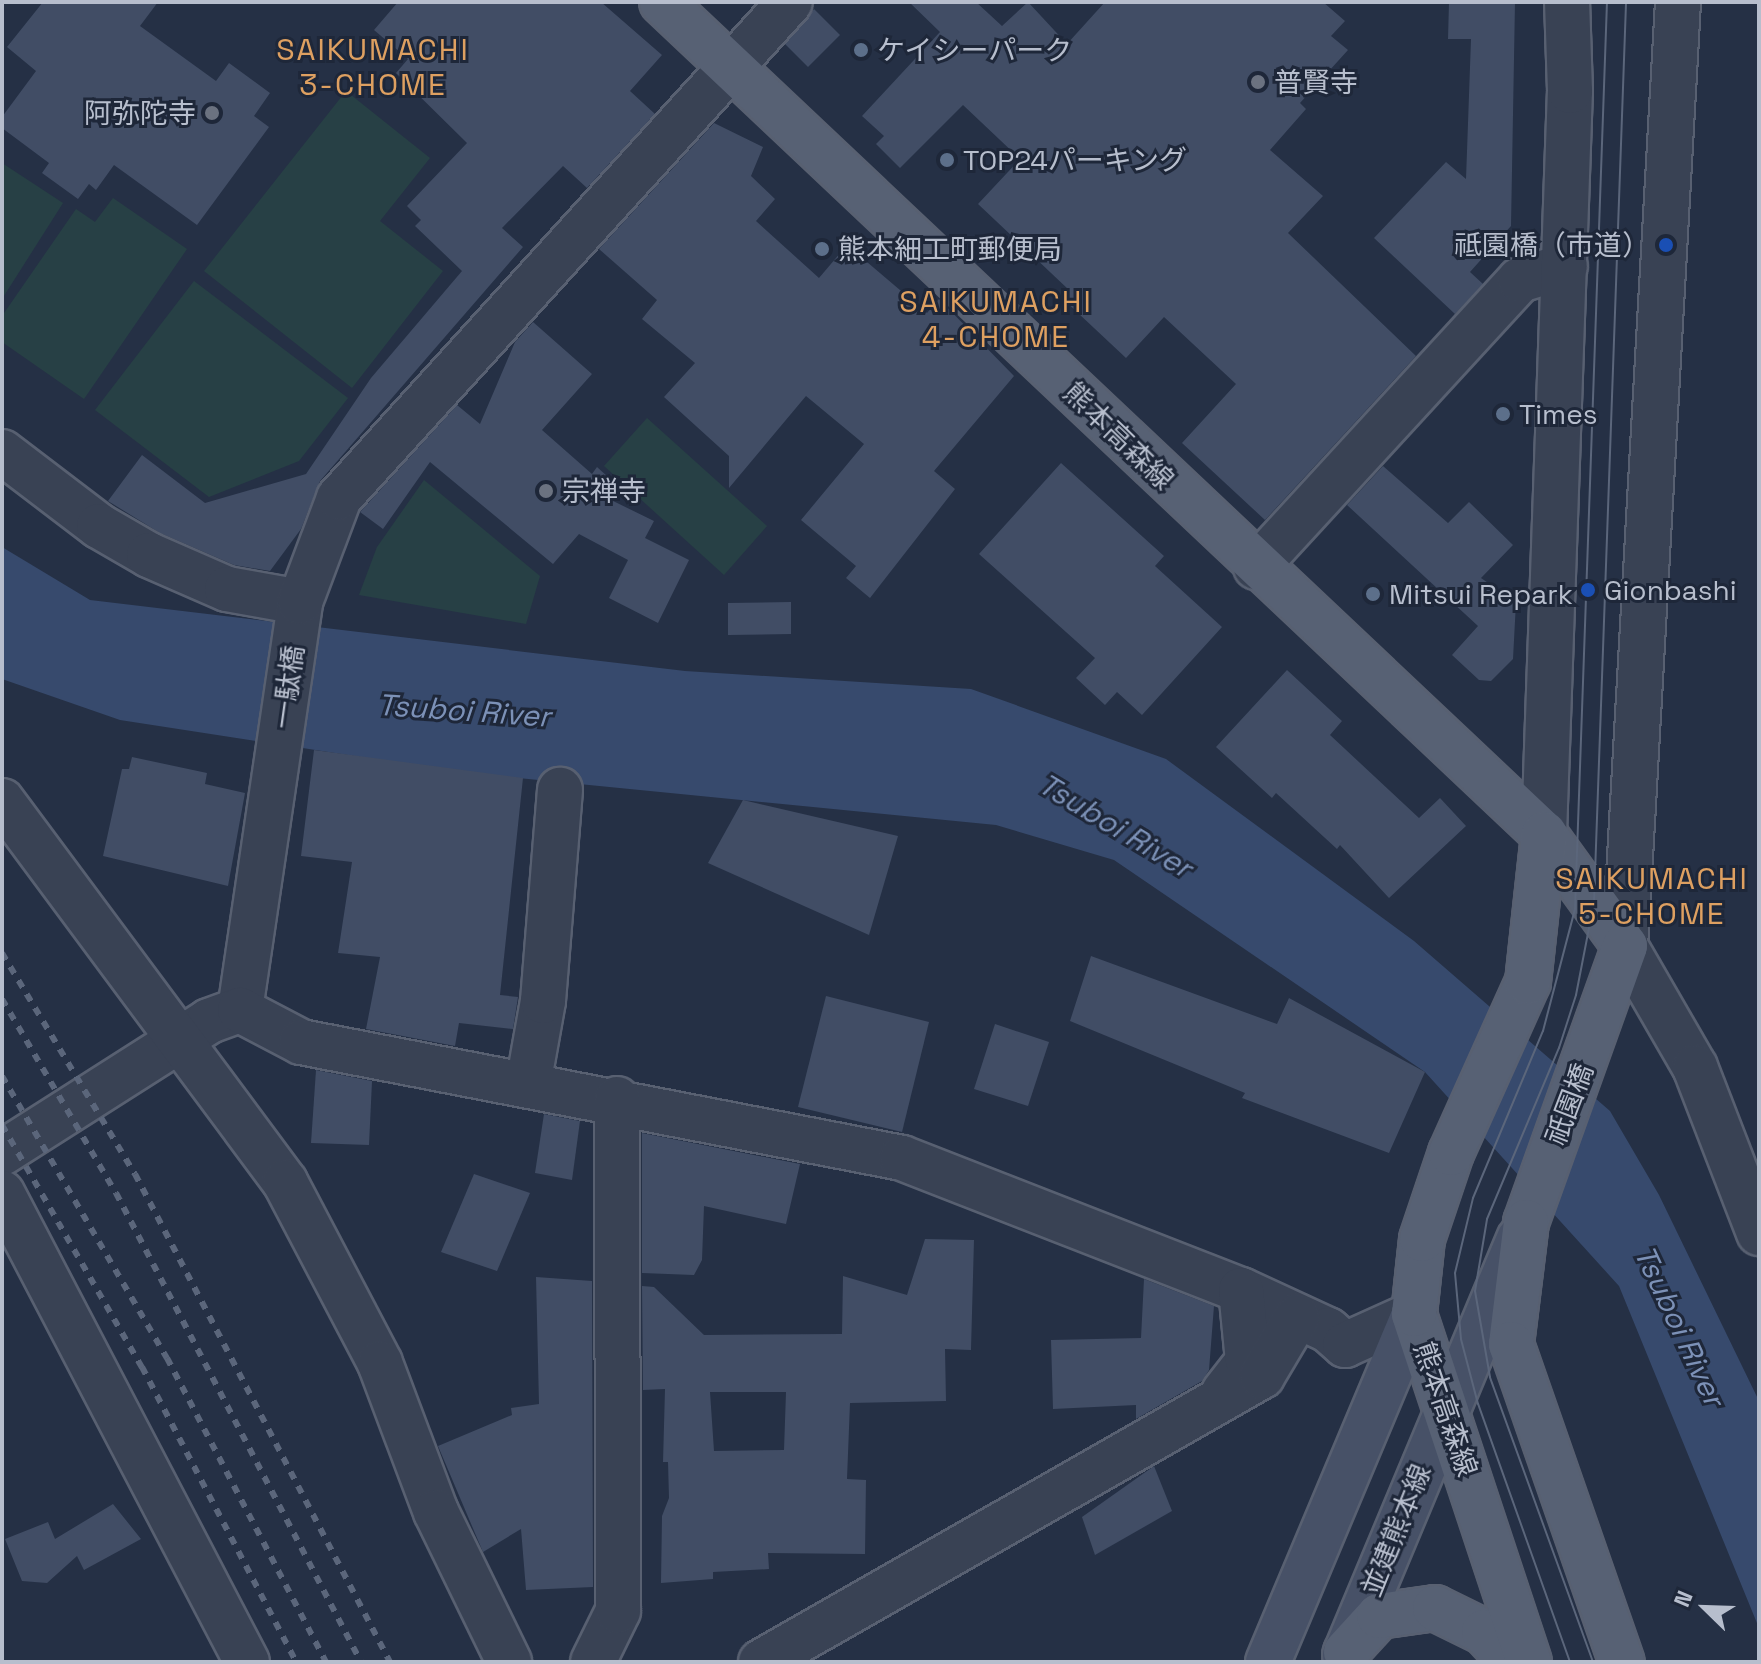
<!DOCTYPE html>
<meta charset="utf-8">
<style>
body{margin:0}
#map{position:relative;width:1761px;height:1664px;overflow:hidden;background:#253045;font-family:"Space Grotesk","Noto Sans JP",sans-serif}
div>[style]{position:absolute}
[style*='--x']{left:calc(var(--x)*1px);top:calc(var(--y)*1px);width:calc(var(--w)*1px);rotate:calc(var(--a)*1deg)}
.green>*{inset:0;background:#274045}
.water>*{inset:0;background:#374a6d}
.building>*{inset:0;background:#414d65}
.roads{filter:drop-shadow(2px 0 #586071) drop-shadow(-2px 0 #586071) drop-shadow(0 2px #586071) drop-shadow(0 -2px #586071)}
.minor>*{height:44px;margin:-22px;padding:0 22px;transform-origin:22px;border-radius:22px;background:#394254}
.tertiary>*{height:44px;margin:-22px;padding:0 22px;transform-origin:22px;border-radius:22px;background:#394254}
.secondary>*{height:44px;margin:-22px;padding:0 22px;transform-origin:22px;border-radius:22px;background:#475167}
.primary>*{height:44px;margin:-22px;padding:0 22px;transform-origin:22px;border-radius:22px;background:#576174}
.tram>*{height:2px;margin:-1px;padding:0 1px;transform-origin:1px;border-radius:1px;background:#5b667b}
.rail>*{height:6px;margin-top:-3px;transform-origin:0;background:repeating-linear-gradient(90deg,#5b667b 0 8px,transparent 0 16px)}
.dots>*{width:22px;height:22px;translate:-50% -50%;box-sizing:border-box;border:4px solid #1e2739;border-radius:50%}
span{translate:-50% -50%;white-space:nowrap;text-align:center;line-height:1.15;-webkit-text-stroke:6px #1e2739;paint-order:stroke}
.poi-label{font-size:28px;color:#b7becd}
.left{translate:0 -50%;text-align:left}
.right{translate:-100% -50%;text-align:right}
.street-label{font-size:28px;color:#b7becd}
.neighbourhood-label{font-size:30px;color:#dea061;letter-spacing:2px}
.water-label{font-size:30px;color:#7c91b7;font-style:italic}
.frame{position:absolute;inset:0;border:4px solid #b7becd;pointer-events:none}
.north{position:absolute;left:1665px;top:1568px;width:80px;height:80px;-webkit-text-stroke:6px #1e2739;paint-order:stroke;rotate:293deg;font-size:22px;font-weight:700;line-height:32px;text-align:center;color:#b7becd}
.north::after{content:'';display:block;margin:auto;width:28px;height:36px;background:#b7becd;clip-path:polygon(50% 0,100% 100%,50% 72%,0 100%)}
</style>
<div id="map">
<div class="green">
<div style="clip-path:polygon(346px 91px,430px 158px,380px 221px,443px 271px,352px 388px,204px 271px)"></div>
<div style="clip-path:polygon(2px 163px,63px 203px,2px 299px)"></div>
<div style="clip-path:polygon(113px 198px,187px 249px,84px 399px,2px 342px,2px 316px,76px 209px,95px 222px)"></div>
<div style="clip-path:polygon(194px 281px,348px 398px,299px 461px,209px 497px,95px 410px)"></div>
<div style="clip-path:polygon(647px 418px,767px 526px,724px 575px,604px 466px)"></div>
<div style="clip-path:polygon(424px 480px,540px 576px,526px 624px,359px 595px,377px 547px)"></div>
</div>
<div class="water">
<div style="clip-path:polygon(2px 547px,90px 600px,685px 671px,971px 689px,1166px 759px,1414px 941px,1610px 1111px,1659px 1195px,1759px 1401px,1759px 1628px,1619px 1286px,1425px 1072px,1114px 860px,996px 825px,458px 772px,120px 720px,2px 679px)"></div>
</div>
<div class="building">
<div style="clip-path:polygon(43px 2px,158px 2px,140px 26px,216px 81px,229px 63px,270px 93px,254px 116px,269px 127px,197px 225px,114px 165px,96px 190px,89px 184px,78px 199px,42px 173px,49px 163px,2px 128px,2px 117px,36px 71px,7px 47px)"></div>
<div style="clip-path:polygon(398px 2px,601px 2px,662px 55px,630px 91px,655px 114px,587px 188px,563px 166px,502px 228px,523px 247px,320px 481px,301px 529px,270px 571px,234px 565px,160px 533px,108px 501px,142px 455px,205px 503px,306px 474px,371px 378px,462px 271px,415px 226px,421px 220px,407px 206px,467px 143px,396px 73px,408px 59px,374px 30px)"></div>
<div style="clip-path:polygon(909px 2px,976px 2px,1002px 26px,1028px 2px,1067px 44px,1105px 2px,1323px 2px,1345px 21px,1331px 36px,1348px 50px,1300px 103px,1306px 109px,1270px 150px,1323px 196px,1288px 233px,1416px 356px,1265px 520px,1182px 443px,1236px 384px,1164px 317px,1126px 358px,1062px 298px,1069px 290px,978px 204px,1020px 159px,963px 105px,900px 168px,876px 144px,884px 136px,862px 116px,940px 32px)"></div>
<div style="clip-path:polygon(1449px 2px,1515px 2px,1511px 226px,1470px 272px,1483px 284px,1455px 314px,1374px 238px,1446px 162px,1466px 179px,1471px 39px,1448px 39px)"></div>
<div style="clip-path:polygon(814px 9px,840px 35px,808px 67px,785px 44px)"></div>
<div style="clip-path:polygon(714px 123px,763px 147px,751px 176px,775px 199px,756px 221px,819px 278px,847px 245px,927px 313px,939px 299px,1014px 376px,934px 471px,955px 489px,870px 598px,846px 578px,856px 566px,801px 520px,864px 444px,806px 396px,729px 488px,729px 456px,664px 397px,695px 363px,642px 319px,657px 300px,599px 249px)"></div>
<div style="clip-path:polygon(533px 322px,592px 374px,542px 430px,592px 474px,597px 467px,619px 487px,609px 499px,654px 521px,645px 538px,689px 560px,658px 623px,609px 598px,628px 560px,579px 534px,553px 564px,430px 462px,383px 529px,360px 512px,457px 405px,480px 424px,515px 342px)"></div>
<div style="clip-path:polygon(1061px 463px,1164px 556px,1155px 566px,1222px 627px,1142px 715px,1117px 692px,1105px 705px,1076px 678px,1095px 658px,979px 554px)"></div>
<div style="clip-path:polygon(1383px 466px,1448px 523px,1469px 502px,1513px 545px,1481px 578px,1516px 602px,1513px 659px,1491px 681px,1479px 680px,1452px 655px,1478px 626px,1347px 505px)"></div>
<div style="clip-path:polygon(791px 602px,791px 634px,728px 635px,728px 603px)"></div>
<div style="clip-path:polygon(1287px 670px,1342px 721px,1330px 735px,1419px 818px,1440px 798px,1466px 826px,1389px 898px,1340px 845px,1337px 849px,1276px 793px,1272px 798px,1216px 747px)"></div>
<div style="clip-path:polygon(314px 750px,523px 778px,500px 995px,518px 997px,513px 1029px,459px 1023px,455px 1046px,366px 1029px,380px 957px,338px 953px,352px 862px,301px 856px)"></div>
<div style="clip-path:polygon(132px 757px,207px 773px,205px 784px,245px 793px,228px 886px,103px 856px,122px 769px,129px 769px)"></div>
<div style="clip-path:polygon(743px 800px,898px 836px,869px 935px,708px 863px)"></div>
<div style="clip-path:polygon(1091px 956px,1277px 1024px,1289px 998px,1425px 1072px,1389px 1153px,1242px 1098px,1245px 1093px,1070px 1021px)"></div>
<div style="clip-path:polygon(826px 996px,929px 1022px,902px 1132px,798px 1107px)"></div>
<div style="clip-path:polygon(995px 1024px,1049px 1042px,1028px 1106px,974px 1089px)"></div>
<div style="clip-path:polygon(316px 1070px,372px 1081px,369px 1145px,311px 1143px)"></div>
<div style="clip-path:polygon(544px 1114px,580px 1121px,572px 1180px,535px 1173px)"></div>
<div style="clip-path:polygon(642px 1133px,800px 1164px,786px 1224px,704px 1206px,702px 1260px,694px 1275px,642px 1273px)"></div>
<div style="clip-path:polygon(474px 1174px,530px 1193px,497px 1271px,441px 1252px)"></div>
<div style="clip-path:polygon(evenodd,925px 1239px,974px 1240px,971px 1350px,945px 1349px,946px 1401px,850px 1403px,847px 1479px,866px 1480px,865px 1554px,768px 1553px,769px 1569px,713px 1572px,713px 1579px,661px 1583px,662px 1516px,669px 1498px,668px 1462px,663px 1462px,665px 1389px,643px 1390px,642px 1286px,654px 1287px,704px 1335px,842px 1334px,843px 1276px,907px 1295px,925px 1239px,710px 1392px,786px 1392px,784px 1450px,714px 1451px,710px 1392px)"></div>
<div style="clip-path:polygon(536px 1277px,592px 1281px,593px 1587px,526px 1590px,521px 1529px,483px 1552px,438px 1446px,512px 1415px,511px 1408px,539px 1404px)"></div>
<div style="clip-path:polygon(1144px 1279px,1214px 1306px,1209px 1370px,1202px 1381px,1136px 1419px,1136px 1405px,1053px 1409px,1051px 1340px,1141px 1338px)"></div>
<div style="clip-path:polygon(1154px 1466px,1172px 1511px,1095px 1555px,1082px 1517px)"></div>
<div style="clip-path:polygon(113px 1504px,141px 1539px,84px 1570px,77px 1556px,47px 1583px,22px 1581px,5px 1539px,48px 1522px,55px 1539px)"></div>
</div>
<div class="roads">
<div class="minor">
<div style="--x:2;--y:452;--w:122;--a:37.3"></div>
<div style="--x:99;--y:526;--w:58;--a:30.1"></div>
<div style="--x:149;--y:555;--w:85;--a:23.6"></div>
<div style="--x:227;--y:589;--w:74;--a:10.1"></div>
<div style="--x:1256;--y:567;--w:390;--a:-47.4"></div>
<div style="--x:1520;--y:280;--w:47;--a:-17.3"></div>
<div style="--x:240;--y:1010;--w:412;--a:-81.6"></div>
<div style="--x:300;--y:602;--w:111;--a:-69.4"></div>
<div style="--x:339;--y:498;--w:670;--a:-47.72"></div>
<div style="--x:528;--y:1085;--w:85;--a:-79.9"></div>
<div style="--x:543;--y:1001;--w:212;--a:-85.4"></div>
<div style="--x:2;--y:1153;--w:246;--a:-32.5"></div>
<div style="--x:209;--y:1021;--w:33;--a:-20"></div>
<div style="--x:240;--y:1010;--w:69;--a:27.7"></div>
<div style="--x:301;--y:1042;--w:612;--a:10.92"></div>
<div style="--x:902;--y:1158;--w:364;--a:21.3"></div>
<div style="--x:1241;--y:1290;--w:96;--a:24.7"></div>
<div style="--x:1328;--y:1330;--w:23;--a:41"></div>
<div style="--x:1345;--y:1345;--w:76;--a:-24.2"></div>
<div style="--x:2;--y:1193;--w:529;--a:62.42"></div>
<div style="--x:1224;--y:1392;--w:39;--a:-52"></div>
<div style="--x:1248;--y:1361;--w:71;--a:-95.6"></div>
<div style="--x:593;--y:1662;--w:57;--a:-63.9"></div>
<div style="--x:618;--y:1611;--w:512;--a:-90.11"></div>
<div style="--x:761;--y:1662;--w:577;--a:-29.72"></div>
<div style="--x:1262;--y:1376;--w:69;--a:-59.3"></div>
</div>
<div class="tertiary">
<div style="--x:1678;--y:2;--w:945;--a:93.21"></div>
<div style="--x:1625;--y:946;--w:140;--a:60"></div>
<div style="--x:1695;--y:1067;--w:178;--a:68.9"></div>
<div style="--x:2;--y:801;--w:475;--a:53.4"></div>
<div style="--x:285;--y:1182;--w:204;--a:62.3"></div>
<div style="--x:380;--y:1363;--w:159;--a:69.4"></div>
<div style="--x:436;--y:1512;--w:167;--a:64"></div>
<div style="--x:1544;--y:834;--w:743;--a:-88"></div>
<div style="--x:1570;--y:91;--w:89;--a:-91.9"></div>
</div>
<div class="secondary">
<div style="--x:1345;--y:1655;--w:451;--a:-67.3"></div>
<div style="--x:1268;--y:1662;--w:377;--a:-67.2"></div>
</div>
<div class="primary">
<div style="--x:662;--y:2;--w:1212;--a:43.33"></div>
<div style="--x:1544;--y:834;--w:138;--a:54.1"></div>
<div style="--x:1625;--y:946;--w:293;--a:109.7"></div>
<div style="--x:1526;--y:1222;--w:123;--a:97"></div>
<div style="--x:1511;--y:1344;--w:337;--a:70.8"></div>
<div style="--x:1346;--y:1652;--w:49;--a:-47.5"></div>
<div style="--x:1379;--y:1616;--w:57;--a:-8.1"></div>
<div style="--x:1435;--y:1608;--w:55;--a:26.1"></div>
<div style="--x:1484;--y:1632;--w:41;--a:47"></div>
<div style="--x:1529;--y:1662;--w:367;--a:-108.3"></div>
<div style="--x:1414;--y:1314;--w:75;--a:-83.9"></div>
<div style="--x:1422;--y:1239;--w:91;--a:-71.4"></div>
<div style="--x:1451;--y:1153;--w:188;--a:-65.8"></div>
<div style="--x:1528;--y:982;--w:149;--a:-83.8"></div>
</div>
</div>
<div class="tram">
<div style="--x:1570;--y:1662;--w:274;--a:-109.6"></div>
<div style="--x:1478;--y:1404;--w:67;--a:-104.7"></div>
<div style="--x:1461;--y:1339;--w:66;--a:-95.2"></div>
<div style="--x:1455;--y:1273;--w:77;--a:-76.5"></div>
<div style="--x:1473;--y:1198;--w:181;--a:-67.3"></div>
<div style="--x:1543;--y:1031;--w:126;--a:-75.3"></div>
<div style="--x:1575;--y:909;--w:908;--a:-87.98"></div>
<div style="--x:1593;--y:1662;--w:303;--a:-109.9"></div>
<div style="--x:1490;--y:1377;--w:87;--a:-99.9"></div>
<div style="--x:1475;--y:1291;--w:73;--a:-80.5"></div>
<div style="--x:1487;--y:1219;--w:186;--a:-67.2"></div>
<div style="--x:1559;--y:1048;--w:56;--a:-72.2"></div>
<div style="--x:1576;--y:995;--w:95;--a:-79"></div>
<div style="--x:1594;--y:902;--w:901;--a:-87.96"></div>
</div>
<div class="rail">
<div style="--x:2;--y:953;--w:258;--a:59"></div>
<div style="--x:135;--y:1174;--w:551;--a:62.41"></div>
<div style="--x:2;--y:999;--w:225;--a:59.6"></div>
<div style="--x:116;--y:1193;--w:529;--a:62.42"></div>
<div style="--x:2;--y:1076;--w:327;--a:59.7"></div>
<div style="--x:167;--y:1358;--w:343;--a:62.4"></div>
<div style="--x:2;--y:1125;--w:280;--a:60"></div>
<div style="--x:142;--y:1367;--w:333;--a:62.4"></div>
</div>
<div class="dots">
<div style="left:861px;top:50px;background:#5c6f8a"></div>
<div style="left:1258px;top:82px;background:#6b7280"></div>
<div style="left:212px;top:113px;background:#6b7280"></div>
<div style="left:947px;top:160px;background:#5c6f8a"></div>
<div style="left:1666px;top:245px;background:#1a4fb4"></div>
<div style="left:822px;top:249px;background:#5c6f8a"></div>
<div style="left:1503px;top:414px;background:#5c6f8a"></div>
<div style="left:546px;top:491px;background:#6b7280"></div>
<div style="left:1588px;top:590px;background:#1a4fb4"></div>
<div style="left:1373px;top:594px;background:#5c6f8a"></div>
</div>
<div class="poi-label">
<span class="left" style="left:877px;top:50px">ケイシーパーク</span>
<span class="left" style="left:1274px;top:82px">普賢寺</span>
<span class="right" style="left:196px;top:113px">阿弥陀寺</span>
<span class="left" style="left:963px;top:160px">TOP24パーキング</span>
<span class="right" style="left:1650px;top:245px">祗園橋（市道）</span>
<span class="left" style="left:838px;top:249px">熊本細工町郵便局</span>
<span class="left" style="left:1519px;top:414px">Times</span>
<span class="left" style="left:562px;top:491px">宗禅寺</span>
<span class="left" style="left:1604px;top:590px">Gionbashi</span>
<span class="left" style="left:1389px;top:594px">Mitsui Repark</span>
</div>
<div class="street-label">
<span style="left:1119px;top:436px;rotate:44deg">熊本高森線</span>
<span style="left:288px;top:687px;rotate:-82deg">一駄橋</span>
<span style="left:1569px;top:1104px;rotate:-69deg">祇園橋</span>
<span style="left:1446px;top:1409px;rotate:71deg">熊本高森線</span>
<span style="left:1396px;top:1530px;rotate:-68deg">並建熊本線</span>
</div>
<div class="neighbourhood-label">
<span style="left:373px;top:67px">SAIKUMACHI<br>3-CHOME</span>
<span style="left:996px;top:319px">SAIKUMACHI<br>4-CHOME</span>
<span style="left:1652px;top:896px">SAIKUMACHI<br>5-CHOME</span>
</div>
<div class="water-label">
<span style="left:464px;top:711px;rotate:4deg">Tsuboi River</span>
<span style="left:1115px;top:826px;rotate:31deg">Tsuboi River</span>
<span style="left:1679px;top:1326px;rotate:65deg">Tsuboi River</span>
</div>
<div class="frame"></div>
<div class="north">N</div>
</div>
